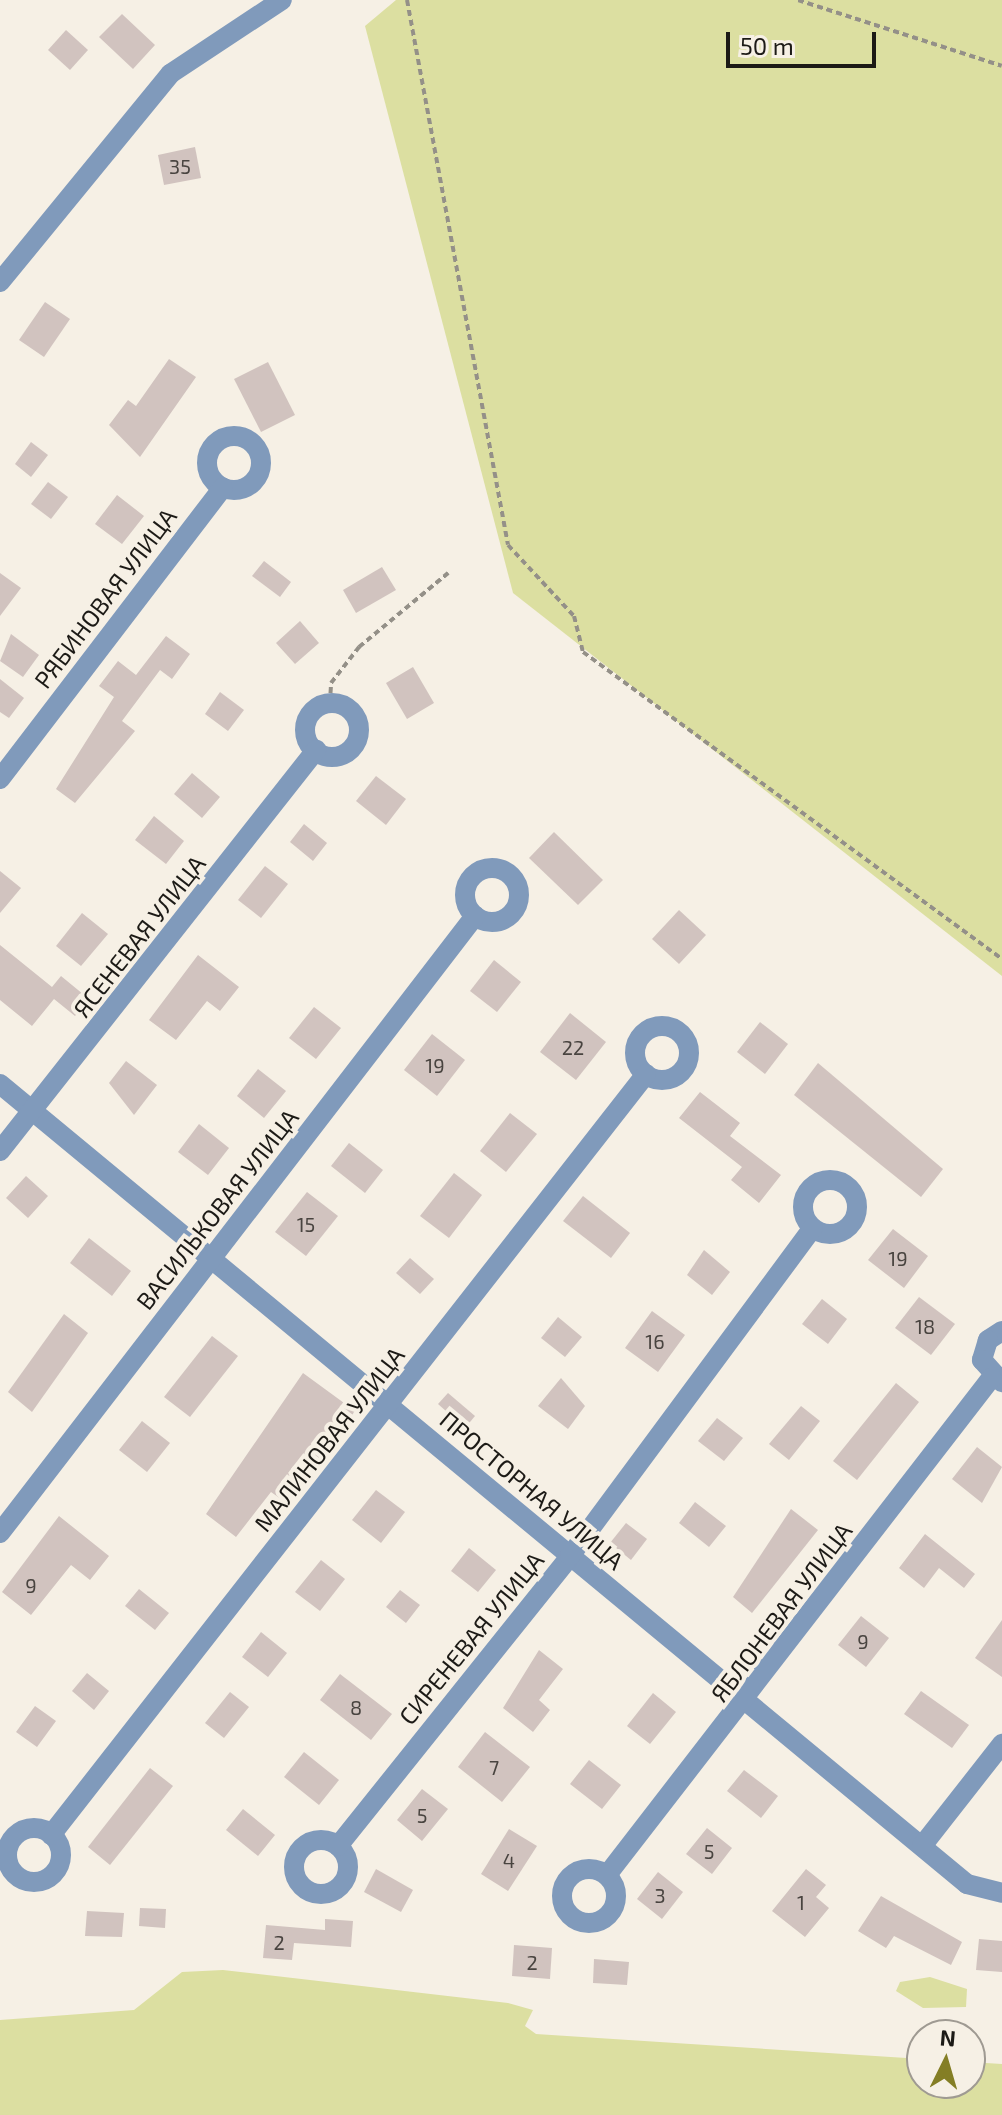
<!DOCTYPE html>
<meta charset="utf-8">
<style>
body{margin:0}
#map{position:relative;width:1002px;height:2115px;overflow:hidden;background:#f6f0e5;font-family:"Exo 2",sans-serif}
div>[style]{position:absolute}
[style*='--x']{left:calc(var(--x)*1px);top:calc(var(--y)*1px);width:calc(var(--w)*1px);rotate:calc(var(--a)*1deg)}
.green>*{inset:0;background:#dcdfa1}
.building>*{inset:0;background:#d1c3bf}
.path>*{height:4px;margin-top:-2px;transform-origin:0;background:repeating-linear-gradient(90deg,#949088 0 6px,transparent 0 10px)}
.minor>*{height:20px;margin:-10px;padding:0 10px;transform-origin:10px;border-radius:10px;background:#809abb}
.minor>.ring{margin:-10px;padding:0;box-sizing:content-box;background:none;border:20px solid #809abb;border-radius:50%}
span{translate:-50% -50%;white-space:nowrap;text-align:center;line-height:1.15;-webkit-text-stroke:8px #f6f0e5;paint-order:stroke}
.number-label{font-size:20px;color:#494440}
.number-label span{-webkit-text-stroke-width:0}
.street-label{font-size:24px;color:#1c1a16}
.north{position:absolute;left:906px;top:2019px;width:80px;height:80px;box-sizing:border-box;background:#f6f0e5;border:2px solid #9f9a92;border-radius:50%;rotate:5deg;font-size:22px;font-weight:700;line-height:32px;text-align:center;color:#1c1a16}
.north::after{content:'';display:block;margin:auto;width:28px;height:36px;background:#847e25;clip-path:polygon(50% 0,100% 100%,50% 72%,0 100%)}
.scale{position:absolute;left:726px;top:32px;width:150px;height:36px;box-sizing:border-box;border:4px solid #1c1a16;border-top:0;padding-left:10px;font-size:24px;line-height:28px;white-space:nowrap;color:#1c1a16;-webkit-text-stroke:6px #f6f0e5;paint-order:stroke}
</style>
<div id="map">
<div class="green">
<div style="clip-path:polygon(396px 0,1002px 0,1002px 976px,513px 593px,365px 26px)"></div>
<div style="clip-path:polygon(223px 1970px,508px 2003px,533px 2010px,525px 2026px,536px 2034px,922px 2059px,922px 2083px,970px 2083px,970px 2062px,1002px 2064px,1002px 2115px,0 2115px,0 2020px,134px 2010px,182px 1972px)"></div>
<div style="clip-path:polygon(930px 1977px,967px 1989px,966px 2007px,923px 2008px,896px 1991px,900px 1982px)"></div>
</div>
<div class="building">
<div style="clip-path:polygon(122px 14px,155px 45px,133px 69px,99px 37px)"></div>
<div style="clip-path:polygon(66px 30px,88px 50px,70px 70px,48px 50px)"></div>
<div style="clip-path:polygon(195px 147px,201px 178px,164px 185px,158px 155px)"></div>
<div style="clip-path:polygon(45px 302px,70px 319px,44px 357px,19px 340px)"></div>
<div style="clip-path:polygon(169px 359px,196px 377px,140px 457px,109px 425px,128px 400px,136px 406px)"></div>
<div style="clip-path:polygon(268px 362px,295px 415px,261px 432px,234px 379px)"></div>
<div style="clip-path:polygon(31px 442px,48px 455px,31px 477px,15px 464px)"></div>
<div style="clip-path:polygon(48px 482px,68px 497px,51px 519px,31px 504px)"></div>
<div style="clip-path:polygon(117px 495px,144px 516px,122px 544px,95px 524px)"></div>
<div style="clip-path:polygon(264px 561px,291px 582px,280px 597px,252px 576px)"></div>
<div style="clip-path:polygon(382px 567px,396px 590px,356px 613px,343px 590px)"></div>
<div style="clip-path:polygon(0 573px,21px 588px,0 616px)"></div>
<div style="clip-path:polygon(300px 621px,319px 643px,295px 664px,276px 643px)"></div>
<div style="clip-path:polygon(11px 634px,39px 655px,23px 677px,0 661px)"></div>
<div style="clip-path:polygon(166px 636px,190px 654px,172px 679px,160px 670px,122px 721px,135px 731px,75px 803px,56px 789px,114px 697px,99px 686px,118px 661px,136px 675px)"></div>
<div style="clip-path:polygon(413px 667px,434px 703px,407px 719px,386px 683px)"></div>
<div style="clip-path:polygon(0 679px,24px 698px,9px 718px,0 712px)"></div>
<div style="clip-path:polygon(220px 692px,244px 710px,228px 731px,205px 714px)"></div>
<div style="clip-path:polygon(192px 773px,220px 797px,202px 818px,174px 794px)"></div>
<div style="clip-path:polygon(376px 776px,406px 799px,386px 825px,356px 801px)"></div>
<div style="clip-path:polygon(154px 816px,184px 841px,166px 864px,135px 840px)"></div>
<div style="clip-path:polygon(304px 824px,327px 843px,313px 861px,290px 842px)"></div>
<div style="clip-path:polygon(554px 832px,603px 880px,578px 905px,529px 858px)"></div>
<div style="clip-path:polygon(265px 866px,288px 884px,261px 918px,238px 900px)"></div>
<div style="clip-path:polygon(0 871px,21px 888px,0 913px)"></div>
<div style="clip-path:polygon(679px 910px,706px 935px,679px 964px,652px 939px)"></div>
<div style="clip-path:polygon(82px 913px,108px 934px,81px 966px,56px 946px)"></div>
<div style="clip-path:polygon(0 945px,52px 987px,61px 976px,89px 999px,75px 1016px,54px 999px,32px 1026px,0 1000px)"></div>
<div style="clip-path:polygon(198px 955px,239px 987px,220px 1011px,207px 1001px,176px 1040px,149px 1020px)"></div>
<div style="clip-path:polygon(494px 960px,521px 982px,497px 1012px,470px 991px)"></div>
<div style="clip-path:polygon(314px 1007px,341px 1028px,316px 1059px,289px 1038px)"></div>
<div style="clip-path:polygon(570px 1013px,606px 1042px,576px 1080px,540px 1052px)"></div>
<div style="clip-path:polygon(760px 1022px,788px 1044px,765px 1074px,737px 1052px)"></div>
<div style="clip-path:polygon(432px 1034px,465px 1060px,437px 1096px,404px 1070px)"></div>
<div style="clip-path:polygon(126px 1061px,157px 1085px,134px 1115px,109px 1083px)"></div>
<div style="clip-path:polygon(818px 1063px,943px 1169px,921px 1197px,794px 1095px)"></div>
<div style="clip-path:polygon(258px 1069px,286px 1091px,264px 1118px,237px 1096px)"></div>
<div style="clip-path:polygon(700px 1092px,740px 1123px,730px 1136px,781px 1175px,759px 1203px,731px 1180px,742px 1167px,679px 1118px)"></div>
<div style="clip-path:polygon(510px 1113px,537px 1134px,506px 1172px,480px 1151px)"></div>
<div style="clip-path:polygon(199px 1124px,229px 1148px,208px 1175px,178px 1152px)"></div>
<div style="clip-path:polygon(349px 1143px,383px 1170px,365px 1193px,331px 1166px)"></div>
<div style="clip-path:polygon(454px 1173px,482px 1195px,449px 1238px,420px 1216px)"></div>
<div style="clip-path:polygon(26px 1176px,48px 1196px,28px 1218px,6px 1198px)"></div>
<div style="clip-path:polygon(307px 1192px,338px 1216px,306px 1256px,275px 1232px)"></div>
<div style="clip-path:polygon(583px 1196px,630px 1233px,611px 1258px,563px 1221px)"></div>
<div style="clip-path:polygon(893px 1229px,928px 1256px,904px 1288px,868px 1260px)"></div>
<div style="clip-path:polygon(89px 1238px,131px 1271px,112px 1296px,70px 1263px)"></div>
<div style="clip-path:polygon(704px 1250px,730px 1272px,712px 1295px,687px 1275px)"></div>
<div style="clip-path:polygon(410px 1258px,434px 1279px,420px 1294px,396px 1273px)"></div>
<div style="clip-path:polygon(919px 1297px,955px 1324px,931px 1355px,895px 1328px)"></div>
<div style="clip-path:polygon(822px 1299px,847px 1319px,828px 1344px,802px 1324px)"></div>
<div style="clip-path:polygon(652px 1311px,685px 1335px,658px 1372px,625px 1348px)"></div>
<div style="clip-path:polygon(64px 1314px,88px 1333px,32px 1412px,8px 1392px)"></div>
<div style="clip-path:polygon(558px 1317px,582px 1337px,565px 1357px,541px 1338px)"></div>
<div style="clip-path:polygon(212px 1336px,238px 1356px,190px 1417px,164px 1397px)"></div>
<div style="clip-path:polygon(303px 1373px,355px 1411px,288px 1504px,271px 1492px,236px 1537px,206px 1514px)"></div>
<div style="clip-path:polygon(561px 1378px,585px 1406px,568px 1429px,538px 1406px)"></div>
<div style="clip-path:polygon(896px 1383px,919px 1402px,857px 1480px,833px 1461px)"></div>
<div style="clip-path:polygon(448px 1393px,475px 1416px,465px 1428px,438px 1404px)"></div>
<div style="clip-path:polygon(801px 1406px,820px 1421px,789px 1460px,769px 1444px)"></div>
<div style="clip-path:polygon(717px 1418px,743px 1438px,724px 1461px,698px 1441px)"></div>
<div style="clip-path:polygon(142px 1421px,170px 1443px,147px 1472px,119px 1450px)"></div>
<div style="clip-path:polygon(977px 1447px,1002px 1467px,982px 1503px,952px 1479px)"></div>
<div style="clip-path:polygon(376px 1490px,405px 1512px,381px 1543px,352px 1520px)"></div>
<div style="clip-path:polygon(695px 1502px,726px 1526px,709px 1547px,679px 1523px)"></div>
<div style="clip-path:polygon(791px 1509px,818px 1530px,752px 1613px,733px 1597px)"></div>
<div style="clip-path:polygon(59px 1516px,109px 1556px,90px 1580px,71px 1565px,31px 1615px,2px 1592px)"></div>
<div style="clip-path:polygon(626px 1523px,647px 1539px,631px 1560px,610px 1543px)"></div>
<div style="clip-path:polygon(925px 1534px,975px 1574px,964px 1588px,939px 1568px,924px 1588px,899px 1568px)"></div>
<div style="clip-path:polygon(469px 1548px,496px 1570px,478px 1592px,451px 1571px)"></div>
<div style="clip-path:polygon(321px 1560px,345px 1579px,320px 1611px,295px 1592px)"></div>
<div style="clip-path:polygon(139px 1589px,169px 1613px,155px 1630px,125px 1606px)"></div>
<div style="clip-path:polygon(400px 1590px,420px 1605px,406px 1623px,386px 1607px)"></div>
<div style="clip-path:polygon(861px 1616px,889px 1638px,866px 1667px,838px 1645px)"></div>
<div style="clip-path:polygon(1002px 1620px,1002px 1677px,975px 1658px)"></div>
<div style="clip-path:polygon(261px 1632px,287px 1653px,268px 1677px,242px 1657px)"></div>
<div style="clip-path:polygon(539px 1650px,563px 1669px,539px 1700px,550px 1710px,533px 1732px,503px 1708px)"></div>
<div style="clip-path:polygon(87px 1673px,109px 1691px,94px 1710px,72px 1691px)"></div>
<div style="clip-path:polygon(340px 1674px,392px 1714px,371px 1740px,320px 1700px)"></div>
<div style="clip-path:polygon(921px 1691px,969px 1725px,952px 1748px,904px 1714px)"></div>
<div style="clip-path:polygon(230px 1692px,249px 1707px,224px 1738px,205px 1723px)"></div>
<div style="clip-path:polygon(653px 1693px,676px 1712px,650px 1744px,627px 1726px)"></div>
<div style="clip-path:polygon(35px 1706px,56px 1721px,37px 1747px,16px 1732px)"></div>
<div style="clip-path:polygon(485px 1732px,530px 1767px,502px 1802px,458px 1767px)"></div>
<div style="clip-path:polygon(304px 1752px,339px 1780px,319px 1805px,284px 1777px)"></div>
<div style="clip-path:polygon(589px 1760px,621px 1785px,602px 1809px,570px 1784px)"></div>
<div style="clip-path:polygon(150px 1768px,173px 1786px,110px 1865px,88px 1847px)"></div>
<div style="clip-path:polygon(744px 1770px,778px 1796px,761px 1818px,727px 1791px)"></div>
<div style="clip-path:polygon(422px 1789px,448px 1809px,422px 1841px,397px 1820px)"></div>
<div style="clip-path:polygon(243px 1809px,275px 1835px,258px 1856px,226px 1830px)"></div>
<div style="clip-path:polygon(707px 1828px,732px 1848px,712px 1874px,686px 1854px)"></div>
<div style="clip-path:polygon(509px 1829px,537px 1846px,508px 1891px,481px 1874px)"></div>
<div style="clip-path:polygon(376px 1869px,413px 1890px,401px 1912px,364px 1892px)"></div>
<div style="clip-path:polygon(806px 1869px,826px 1885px,816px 1897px,829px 1908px,805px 1937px,772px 1911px)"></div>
<div style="clip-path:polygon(658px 1872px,683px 1892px,662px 1919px,637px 1899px)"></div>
<div style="clip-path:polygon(881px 1896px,962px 1942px,951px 1965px,894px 1936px,886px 1948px,858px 1931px)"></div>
<div style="clip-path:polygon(140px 1908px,166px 1909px,165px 1928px,139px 1926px)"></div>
<div style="clip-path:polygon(87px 1911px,124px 1913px,122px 1937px,85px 1936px)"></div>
<div style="clip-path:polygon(325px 1919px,353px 1921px,351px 1947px,294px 1943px,292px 1960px,263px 1958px,266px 1925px,325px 1930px)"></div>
<div style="clip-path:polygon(979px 1939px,1002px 1941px,1002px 1972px,976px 1970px)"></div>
<div style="clip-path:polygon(514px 1945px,552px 1948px,550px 1979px,512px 1976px)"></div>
<div style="clip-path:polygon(594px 1959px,629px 1962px,627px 1985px,593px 1983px)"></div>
</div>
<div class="path">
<div style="--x:407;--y:0;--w:554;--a:79.5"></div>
<div style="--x:508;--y:545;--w:97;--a:47.1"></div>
<div style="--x:574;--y:616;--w:37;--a:76"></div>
<div style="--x:583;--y:652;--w:519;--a:36.23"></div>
<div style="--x:798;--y:0;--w:214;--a:17.9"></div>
<div style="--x:330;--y:703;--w:20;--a:-87"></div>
<div style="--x:331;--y:683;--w:46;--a:-52.1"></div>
<div style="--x:359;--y:647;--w:116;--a:-39.7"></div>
</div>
<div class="minor">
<div style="--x:0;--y:282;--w:269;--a:-50.7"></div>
<div style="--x:170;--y:74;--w:134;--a:-33.5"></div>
<div class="ring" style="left:207px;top:436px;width:34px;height:34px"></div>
<div class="ring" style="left:305px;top:703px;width:34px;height:34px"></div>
<div style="--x:0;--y:779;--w:367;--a:-52.6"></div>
<div class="ring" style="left:465px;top:868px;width:34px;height:34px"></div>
<div class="ring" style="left:635px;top:1026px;width:34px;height:34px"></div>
<div style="--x:0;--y:1084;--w:1255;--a:39.6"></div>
<div style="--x:967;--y:1884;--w:36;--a:14"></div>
<div style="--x:0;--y:1151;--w:511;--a:-51.76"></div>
<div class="ring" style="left:803px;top:1180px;width:34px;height:34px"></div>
<div style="--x:1002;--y:1331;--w:17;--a:147"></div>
<div style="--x:988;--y:1340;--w:21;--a:107"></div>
<div style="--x:982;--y:1360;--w:30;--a:48"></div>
<div style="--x:0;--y:1533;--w:779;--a:-52.41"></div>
<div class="ring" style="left:7px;top:1828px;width:34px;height:34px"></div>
<div style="--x:51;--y:1835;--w:966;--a:-51.98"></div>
<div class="ring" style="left:294px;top:1840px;width:34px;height:34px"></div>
<div style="--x:338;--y:1846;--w:371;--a:-51.3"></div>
<div style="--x:570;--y:1556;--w:408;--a:-53.5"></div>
<div style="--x:922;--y:1846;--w:130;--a:-51.9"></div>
<div class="ring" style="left:562px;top:1869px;width:34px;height:34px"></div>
<div style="--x:607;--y:1875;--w:629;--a:-52.29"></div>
</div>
<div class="number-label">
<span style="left:180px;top:166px">35</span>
<span style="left:573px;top:1047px">22</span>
<span style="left:435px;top:1065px">19</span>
<span style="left:306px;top:1224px">15</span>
<span style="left:898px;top:1258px">19</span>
<span style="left:925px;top:1326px">18</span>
<span style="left:655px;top:1341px">16</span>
<span style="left:31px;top:1585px">9</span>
<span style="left:863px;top:1641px">9</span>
<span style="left:356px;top:1707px">8</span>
<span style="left:494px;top:1767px">7</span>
<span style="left:422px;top:1815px">5</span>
<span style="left:709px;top:1851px">5</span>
<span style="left:509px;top:1860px">4</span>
<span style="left:660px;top:1895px">3</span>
<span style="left:801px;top:1902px">1</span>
<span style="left:279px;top:1942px">2</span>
<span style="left:532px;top:1962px">2</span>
</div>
<div class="street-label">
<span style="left:105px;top:598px;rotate:-53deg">РЯБИНОВАЯ УЛИЦА</span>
<span style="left:139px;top:936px;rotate:-52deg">ЯСЕНЕВАЯ УЛИЦА</span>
<span style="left:217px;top:1209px;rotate:-52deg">ВАСИЛЬКОВАЯ УЛИЦА</span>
<span style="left:329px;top:1439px;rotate:-52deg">МАЛИНОВАЯ УЛИЦА</span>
<span style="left:532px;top:1490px;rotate:40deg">ПРОСТОРНАЯ УЛИЦА</span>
<span style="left:781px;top:1612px;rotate:-53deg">ЯБЛОНЕВАЯ УЛИЦА</span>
<span style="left:471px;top:1638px;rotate:-51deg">СИРЕНЕВАЯ УЛИЦА</span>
</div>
<div class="north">N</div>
<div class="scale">50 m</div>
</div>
